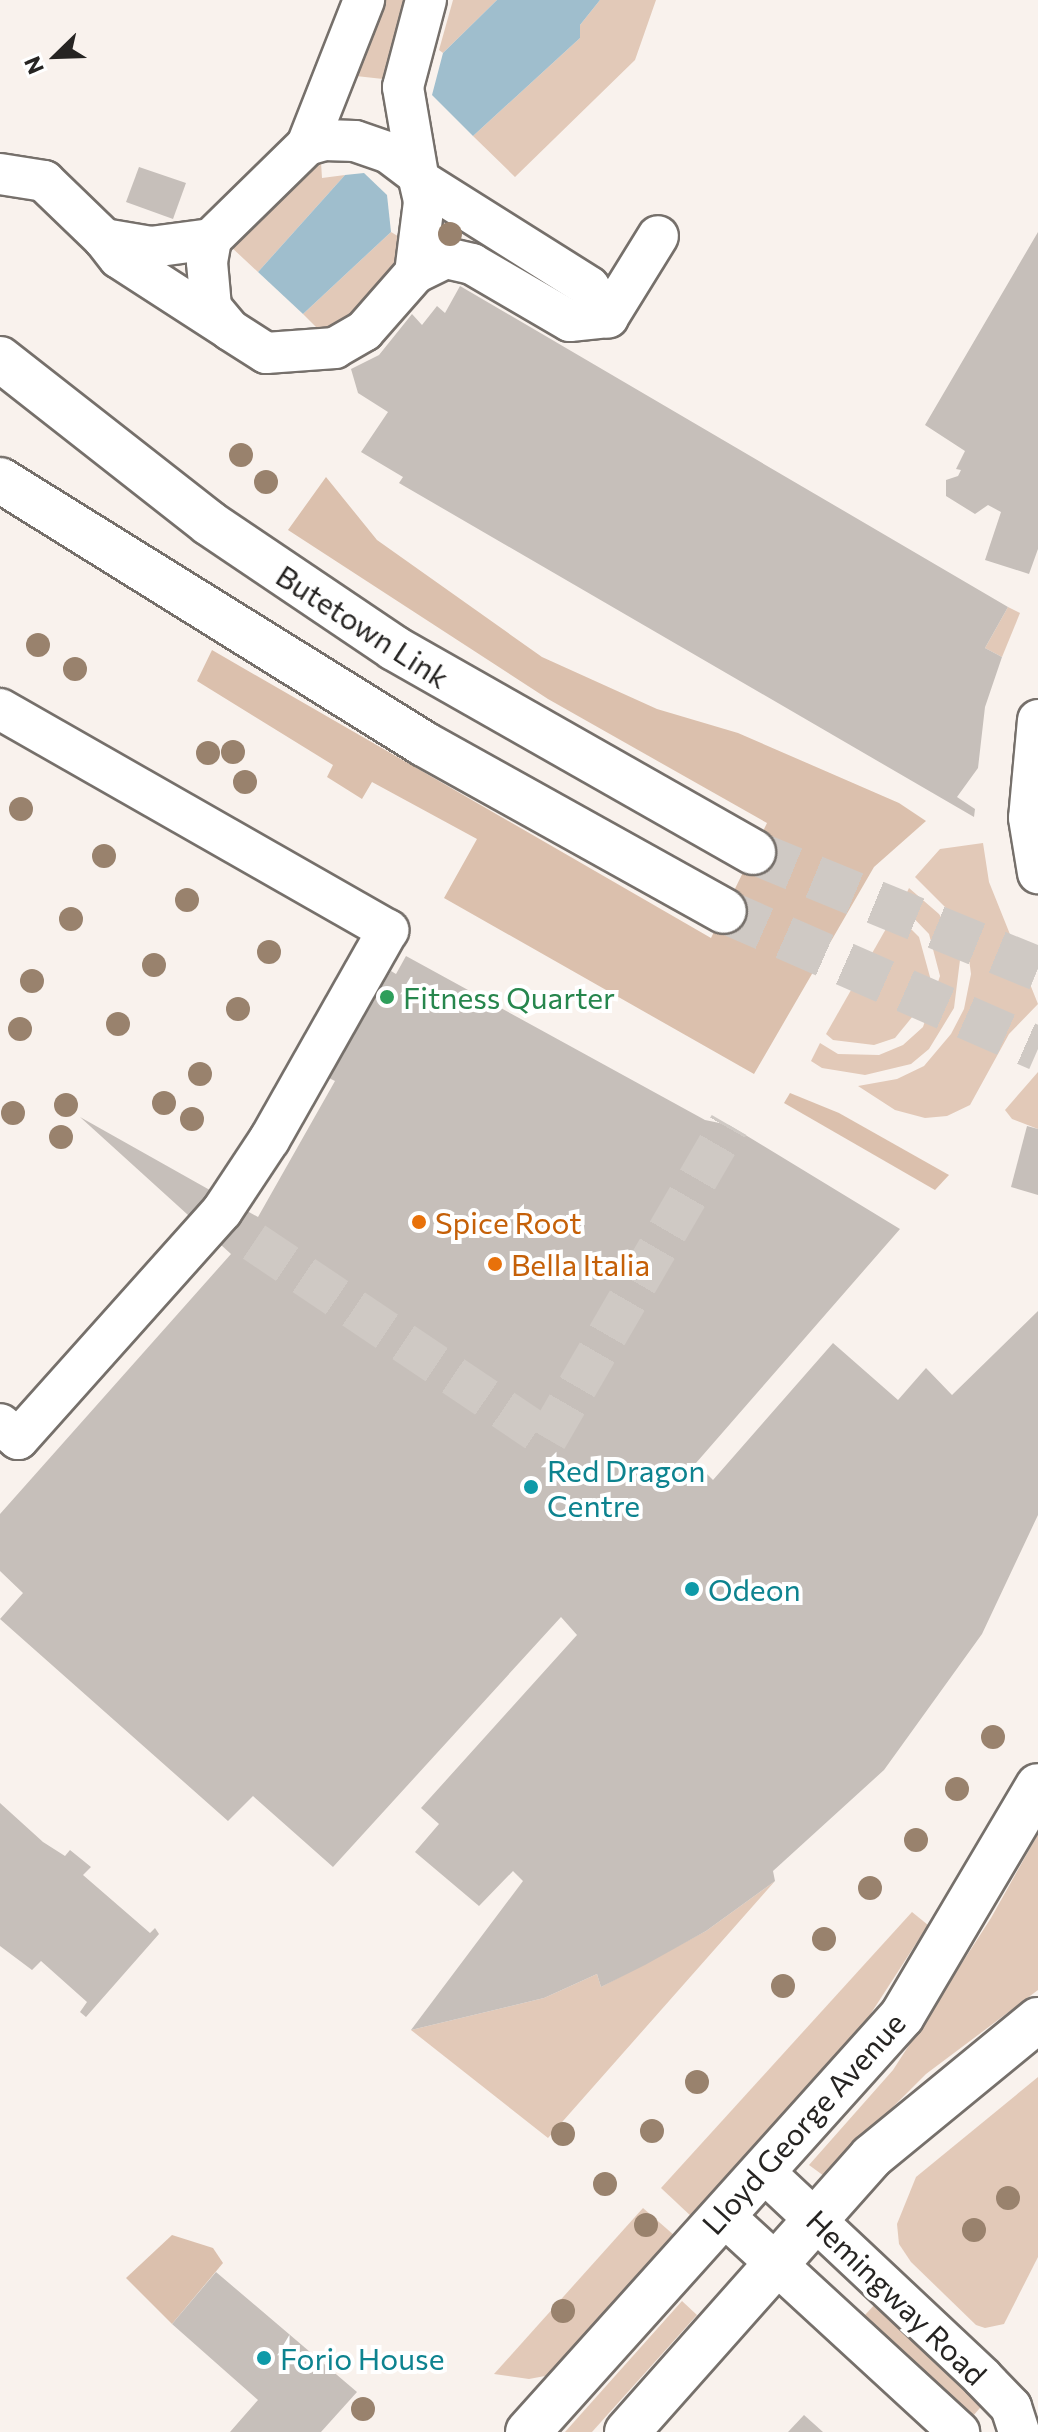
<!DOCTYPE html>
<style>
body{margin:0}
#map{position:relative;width:1038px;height:2432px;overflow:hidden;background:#f9f2ed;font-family:Commissioner,sans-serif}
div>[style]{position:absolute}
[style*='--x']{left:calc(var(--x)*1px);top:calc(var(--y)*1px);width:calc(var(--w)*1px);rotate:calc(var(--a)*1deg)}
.green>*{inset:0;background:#e2c9b8}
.forest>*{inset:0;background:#dbc0ad}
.water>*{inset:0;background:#9fbecd}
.building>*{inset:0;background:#c6bfba}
.minor-tunnel>*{height:40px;margin-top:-20px;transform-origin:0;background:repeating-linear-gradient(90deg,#cfc9c4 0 40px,transparent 0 60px)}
.major-tunnel>*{height:44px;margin-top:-22px;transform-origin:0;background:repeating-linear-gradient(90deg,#cfc9c4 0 44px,transparent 0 66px)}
.roads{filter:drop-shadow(2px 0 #76706b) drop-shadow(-2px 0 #76706b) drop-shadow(0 2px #76706b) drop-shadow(0 -2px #76706b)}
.minor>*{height:40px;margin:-20px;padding:0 20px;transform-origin:20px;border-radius:20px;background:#fff}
.major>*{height:44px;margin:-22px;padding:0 22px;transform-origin:22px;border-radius:22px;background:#fff}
.trees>*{width:24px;height:24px;margin:-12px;border-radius:50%;background:#99826d}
.dots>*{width:22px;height:22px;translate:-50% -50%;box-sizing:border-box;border:4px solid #fff;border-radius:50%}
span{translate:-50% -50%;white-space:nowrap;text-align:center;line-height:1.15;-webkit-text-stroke:8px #fff;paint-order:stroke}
.street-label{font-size:30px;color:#262422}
.leisure-label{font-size:30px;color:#27864d}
.left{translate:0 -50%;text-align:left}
.food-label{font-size:30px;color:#c56008}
.culture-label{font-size:30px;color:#0d838f}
.north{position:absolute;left:16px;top:16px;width:80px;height:80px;-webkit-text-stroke:6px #fff;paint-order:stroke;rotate:247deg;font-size:22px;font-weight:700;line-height:32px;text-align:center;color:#262422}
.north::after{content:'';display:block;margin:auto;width:28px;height:36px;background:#262422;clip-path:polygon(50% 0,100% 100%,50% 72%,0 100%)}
</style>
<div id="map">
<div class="green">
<div style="clip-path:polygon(383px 0,406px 0,383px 79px,356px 76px)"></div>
<div style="clip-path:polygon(453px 0,497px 0,443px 53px,439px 50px)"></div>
<div style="clip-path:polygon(600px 0,656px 0,635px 60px,515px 177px,473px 136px,580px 38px,580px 25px)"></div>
<div style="clip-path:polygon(321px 162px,322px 178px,345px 175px,258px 272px,230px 246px,308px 167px)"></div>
<div style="clip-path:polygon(391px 232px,406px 241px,402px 257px,352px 318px,321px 332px,303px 314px)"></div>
<div style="clip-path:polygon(1008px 607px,1020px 613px,1002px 657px,985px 648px)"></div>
<div style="clip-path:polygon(983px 843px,989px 882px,1038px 1004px,1009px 1034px,970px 1105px,947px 1116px,925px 1118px,895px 1110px,858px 1086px,897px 1079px,924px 1066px,951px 1034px,964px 1009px,971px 974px,967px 944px,954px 916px,915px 877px,940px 849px)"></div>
<div style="clip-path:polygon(909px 888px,939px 914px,951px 933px,960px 960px,954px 1008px,929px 1049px,911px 1064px,865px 1075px,822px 1068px,811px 1061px,820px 1043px,838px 1054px,879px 1055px,903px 1045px,923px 1027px,940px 976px,929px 934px,901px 905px)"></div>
<div style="clip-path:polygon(895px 913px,919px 937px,930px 977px,926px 1000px,895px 1038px,874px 1045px,833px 1040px,826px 1034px)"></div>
<div style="clip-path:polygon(1038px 1072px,1038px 1129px,1012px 1119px,1005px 1110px)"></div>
<div style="clip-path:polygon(1038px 1834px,1038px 1990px,926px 2074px,824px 2176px,809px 2165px,893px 2070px,991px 1918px)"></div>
<div style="clip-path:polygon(775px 1881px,548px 2138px,411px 2030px,544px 1998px,597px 1974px,601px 1987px,706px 1931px)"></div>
<div style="clip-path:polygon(912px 1912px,928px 1925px,868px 2018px,693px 2218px,661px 2188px)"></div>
<div style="clip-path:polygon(1038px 2077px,1038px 2257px,1004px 2324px,985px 2328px,976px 2325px,911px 2262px,899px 2244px,897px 2224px,916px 2177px)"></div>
<div style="clip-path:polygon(643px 2208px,675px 2236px,562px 2363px,545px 2376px,529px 2379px,494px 2374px)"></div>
<div style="clip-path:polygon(682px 2301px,697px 2315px,592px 2432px,565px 2432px)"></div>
<div style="clip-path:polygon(878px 2301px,986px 2401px,973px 2416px,864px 2316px)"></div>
</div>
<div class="forest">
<div style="clip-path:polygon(326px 477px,377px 540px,542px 657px,657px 709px,738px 733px,899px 803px,926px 821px,874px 867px,754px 1074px,444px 898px,477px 839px,372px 782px,362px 799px,327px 777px,333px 765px,197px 681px,212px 650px,711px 938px,767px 823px,548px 699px,288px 530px)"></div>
<div style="clip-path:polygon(790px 1093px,839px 1113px,949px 1175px,935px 1190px,784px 1103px)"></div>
<div style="clip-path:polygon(172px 2235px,213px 2248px,223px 2263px,172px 2324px,126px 2278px)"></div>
</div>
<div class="water">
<div style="clip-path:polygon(497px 0,600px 0,580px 25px,580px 38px,473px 136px,432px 95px,443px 53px)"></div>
<div style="clip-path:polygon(364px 173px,387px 195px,391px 232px,303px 314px,258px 272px,345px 175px)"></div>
</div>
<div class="building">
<div style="clip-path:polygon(139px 167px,186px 183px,173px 219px,126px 202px)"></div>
<div style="clip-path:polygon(1038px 232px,1038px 549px,1029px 574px,985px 560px,1001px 512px,988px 505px,975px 514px,946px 496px,946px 480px,958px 476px,961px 470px,956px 469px,965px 451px,925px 425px)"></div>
<div style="clip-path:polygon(460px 286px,1008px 607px,985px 648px,1002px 657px,985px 707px,978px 768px,957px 797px,975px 809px,974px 817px,399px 483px,403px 477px,361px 452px,388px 412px,358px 393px,351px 369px,379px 355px,412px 314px,422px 325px,437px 306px,445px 313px)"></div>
<div style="clip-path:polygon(406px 956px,705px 1120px,729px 1125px,900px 1229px,696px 1463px,713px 1480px,833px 1343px,898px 1400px,926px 1368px,952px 1395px,1038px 1311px,1038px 1515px,982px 1634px,884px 1770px,773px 1871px,775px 1881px,706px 1931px,645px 1965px,601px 1987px,597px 1974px,544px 1998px,411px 2030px,523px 1881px,513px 1871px,479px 1906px,415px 1852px,439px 1824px,421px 1808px,577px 1635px,561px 1617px,333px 1867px,253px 1796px,228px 1821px,0 1619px,23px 1593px,0 1571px,0 1514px,231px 1254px,80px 1117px,258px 1217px,335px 1081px,329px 1078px,391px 971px,396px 974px)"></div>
<div style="clip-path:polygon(1027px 1126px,1038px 1129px,1038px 1195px,1011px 1187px)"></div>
<div style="clip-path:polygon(0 1803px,43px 1842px,65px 1856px,70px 1850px,91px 1867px,83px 1875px,150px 1933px,155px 1928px,159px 1934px,86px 2017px,80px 2012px,87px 2002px,41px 1961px,32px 1970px,0 1946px)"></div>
<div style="clip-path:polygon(216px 2272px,357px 2392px,321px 2432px,230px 2432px,258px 2400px,172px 2324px)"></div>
<div style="clip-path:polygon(804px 2415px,823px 2432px,788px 2432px)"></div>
</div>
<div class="minor-tunnel">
<div style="--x:254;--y:1242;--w:353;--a:33.9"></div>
<div style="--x:547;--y:1439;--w:363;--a:-59.9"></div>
</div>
<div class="major-tunnel">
<div style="--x:753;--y:852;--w:308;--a:22.3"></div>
<div style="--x:724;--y:911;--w:343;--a:23.7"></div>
</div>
<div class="roads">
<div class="minor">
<div style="--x:324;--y:140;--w:31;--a:2"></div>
<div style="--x:355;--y:141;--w:36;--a:19"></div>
<div style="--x:389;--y:153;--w:36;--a:37"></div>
<div style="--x:418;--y:175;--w:28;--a:77"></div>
<div style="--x:424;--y:202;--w:72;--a:97.2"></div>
<div style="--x:415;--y:273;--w:77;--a:131.3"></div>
<div style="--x:364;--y:331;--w:34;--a:150"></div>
<div style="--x:335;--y:348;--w:69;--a:175.9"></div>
<div style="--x:266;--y:353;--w:43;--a:-147.4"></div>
<div style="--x:230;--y:330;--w:30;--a:-130"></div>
<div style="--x:211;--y:307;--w:45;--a:-95.1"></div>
<div style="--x:207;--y:262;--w:23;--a:-80"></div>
<div style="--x:211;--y:239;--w:134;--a:-44.4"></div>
<div style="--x:307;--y:145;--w:18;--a:-16"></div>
<div style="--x:307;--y:145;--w:156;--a:-68.5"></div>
<div style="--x:0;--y:174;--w:45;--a:9"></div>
<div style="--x:44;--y:181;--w:83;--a:44"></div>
<div style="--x:418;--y:175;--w:89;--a:-99.7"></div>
<div style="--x:403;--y:87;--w:90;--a:-75.2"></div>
<div style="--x:421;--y:181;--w:199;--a:32.2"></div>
<div style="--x:589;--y:287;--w:36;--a:58"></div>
<div style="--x:211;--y:239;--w:61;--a:172.4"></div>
<div style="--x:151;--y:247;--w:48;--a:-170.3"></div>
<div style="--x:104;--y:239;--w:24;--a:52"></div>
<div style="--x:119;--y:258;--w:129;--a:32.9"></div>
<div style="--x:415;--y:273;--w:34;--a:-26"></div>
<div style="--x:446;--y:258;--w:27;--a:13"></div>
<div style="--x:472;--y:264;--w:113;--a:30.2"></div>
<div style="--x:570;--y:321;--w:38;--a:-6"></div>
<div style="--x:608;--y:317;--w:95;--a:-58.3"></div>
<div style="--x:0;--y:709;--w:447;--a:29.7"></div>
<div style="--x:388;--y:930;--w:241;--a:119.5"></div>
<div style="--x:269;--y:1140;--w:85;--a:123.5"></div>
<div style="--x:222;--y:1211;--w:306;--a:131.8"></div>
<div style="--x:18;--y:1439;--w:23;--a:-140"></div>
<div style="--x:1038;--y:720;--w:98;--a:95.2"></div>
<div style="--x:1029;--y:818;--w:56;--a:80.7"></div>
<div style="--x:763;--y:2171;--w:301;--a:43.2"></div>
<div style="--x:982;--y:2377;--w:42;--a:46"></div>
<div style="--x:1011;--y:2407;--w:26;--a:72"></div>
<div style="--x:723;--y:2215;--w:321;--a:42.6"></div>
</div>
<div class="major">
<div style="--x:0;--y:359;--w:266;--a:38.1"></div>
<div style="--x:209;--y:523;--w:223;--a:34"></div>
<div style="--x:394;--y:648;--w:413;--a:29.6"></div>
<div style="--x:0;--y:480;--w:499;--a:31.9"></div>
<div style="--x:424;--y:744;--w:343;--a:29.1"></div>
<div style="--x:528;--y:2432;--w:559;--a:-48.04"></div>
<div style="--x:902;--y:2016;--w:267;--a:-59.4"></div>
<div style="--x:627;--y:2432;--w:368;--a:-48.4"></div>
<div style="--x:871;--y:2157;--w:216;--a:-39.4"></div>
</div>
</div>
<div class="trees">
<div style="left:450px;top:234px"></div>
<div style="left:241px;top:455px"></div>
<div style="left:266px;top:482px"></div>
<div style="left:38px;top:645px"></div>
<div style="left:75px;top:669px"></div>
<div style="left:233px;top:752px"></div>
<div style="left:208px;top:753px"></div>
<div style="left:245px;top:782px"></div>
<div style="left:21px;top:809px"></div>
<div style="left:104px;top:856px"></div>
<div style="left:187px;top:900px"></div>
<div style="left:71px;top:919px"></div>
<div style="left:269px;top:952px"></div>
<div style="left:154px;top:965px"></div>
<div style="left:32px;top:981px"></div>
<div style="left:238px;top:1009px"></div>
<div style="left:118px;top:1024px"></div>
<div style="left:20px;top:1029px"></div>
<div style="left:200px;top:1074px"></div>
<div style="left:164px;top:1103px"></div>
<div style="left:66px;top:1105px"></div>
<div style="left:13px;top:1113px"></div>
<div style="left:192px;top:1119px"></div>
<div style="left:61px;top:1137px"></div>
<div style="left:993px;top:1737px"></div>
<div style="left:957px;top:1789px"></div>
<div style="left:916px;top:1840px"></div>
<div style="left:870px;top:1888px"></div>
<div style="left:824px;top:1939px"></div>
<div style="left:783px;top:1986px"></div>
<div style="left:697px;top:2082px"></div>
<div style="left:652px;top:2131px"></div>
<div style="left:563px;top:2134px"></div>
<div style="left:605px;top:2184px"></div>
<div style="left:1008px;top:2198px"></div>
<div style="left:646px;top:2225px"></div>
<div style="left:974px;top:2230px"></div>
<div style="left:563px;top:2311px"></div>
<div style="left:363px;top:2409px"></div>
</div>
<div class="dots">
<div style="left:387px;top:997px;background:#2e9e5b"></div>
<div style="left:419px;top:1222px;background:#e8710a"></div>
<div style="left:495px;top:1264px;background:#e8710a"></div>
<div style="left:531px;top:1487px;background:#0f9aa8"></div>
<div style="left:692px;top:1589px;background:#0f9aa8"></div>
<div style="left:264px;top:2358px;background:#0f9aa8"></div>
</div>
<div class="street-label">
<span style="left:363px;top:626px;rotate:33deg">Butetown Link</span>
<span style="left:803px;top:2123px;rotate:-48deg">Lloyd George Avenue</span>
<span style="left:897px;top:2297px;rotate:44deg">Hemingway Road</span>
</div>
<div class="leisure-label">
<span class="left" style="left:403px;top:997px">Fitness Quarter</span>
</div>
<div class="food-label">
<span class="left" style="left:435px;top:1222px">Spice Root</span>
<span class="left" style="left:511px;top:1264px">Bella Italia</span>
</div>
<div class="culture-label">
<span class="left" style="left:547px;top:1487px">Red Dragon<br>Centre</span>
<span class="left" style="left:708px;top:1589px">Odeon</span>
<span class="left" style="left:280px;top:2358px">Forio House</span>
</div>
<div class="north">N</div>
</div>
